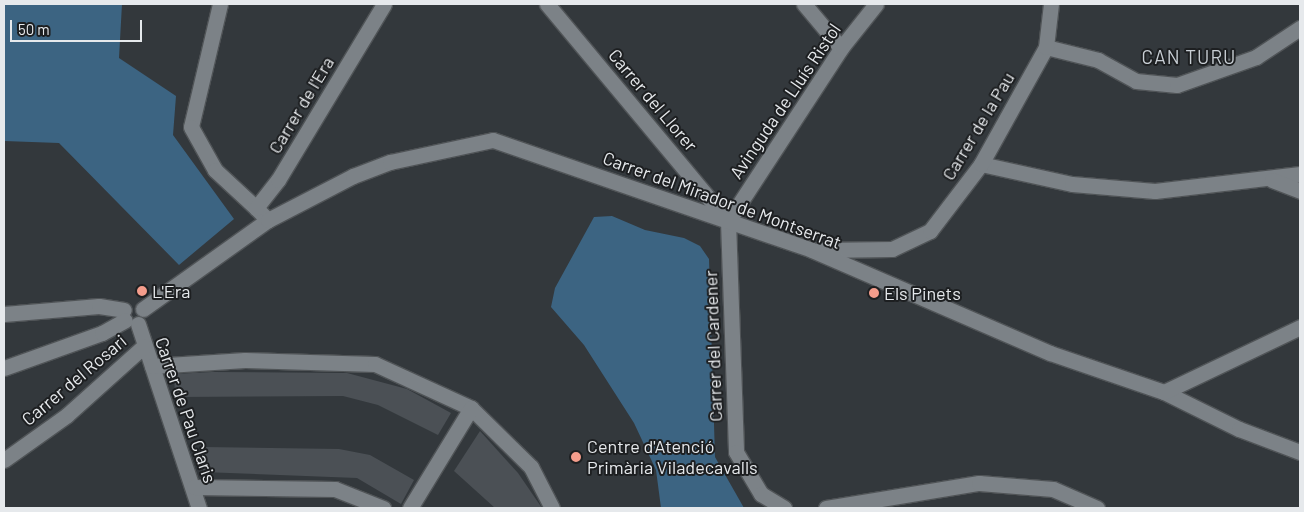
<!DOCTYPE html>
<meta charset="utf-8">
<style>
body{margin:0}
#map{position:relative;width:1304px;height:512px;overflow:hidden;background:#33383c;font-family:Barlow,sans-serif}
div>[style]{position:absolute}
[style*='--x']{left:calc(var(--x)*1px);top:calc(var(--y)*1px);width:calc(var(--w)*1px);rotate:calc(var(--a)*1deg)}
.forest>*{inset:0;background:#3c6482}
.building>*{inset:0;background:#4b5055}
.roads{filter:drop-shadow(1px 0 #505457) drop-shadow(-1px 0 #505457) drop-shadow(0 1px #505457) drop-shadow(0 -1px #505457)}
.street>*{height:15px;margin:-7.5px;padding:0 7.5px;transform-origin:7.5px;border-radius:7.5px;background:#7c8287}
.dots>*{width:14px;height:14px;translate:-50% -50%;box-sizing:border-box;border:2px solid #1d1f21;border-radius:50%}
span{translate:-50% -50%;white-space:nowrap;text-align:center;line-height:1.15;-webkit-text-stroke:4px #1d1f21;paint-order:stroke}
.street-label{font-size:18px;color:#e6e9ec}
.poi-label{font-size:18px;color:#e6e9ec}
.left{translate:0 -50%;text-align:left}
.neighbourhood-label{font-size:19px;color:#c8ced4;letter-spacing:1px}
.frame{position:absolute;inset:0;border:5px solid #e6e9ec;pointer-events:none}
.scale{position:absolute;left:10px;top:20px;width:132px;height:22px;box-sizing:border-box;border:2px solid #e6e9ec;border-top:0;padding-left:6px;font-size:15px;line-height:18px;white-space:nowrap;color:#e6e9ec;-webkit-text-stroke:4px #1d1f21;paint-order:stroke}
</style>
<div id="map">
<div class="forest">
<div style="clip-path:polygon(4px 4px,122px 4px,119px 58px,176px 96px,173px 135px,234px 219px,179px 265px,59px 143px,4px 141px)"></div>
<div style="clip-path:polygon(612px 216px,645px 230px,684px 238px,700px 246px,709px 259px,715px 457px,744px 508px,661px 508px,656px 470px,634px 423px,584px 345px,551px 307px,555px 288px,594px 217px)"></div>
</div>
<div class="building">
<div style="clip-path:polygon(212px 372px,347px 373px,407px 389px,451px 413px,438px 435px,378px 405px,343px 396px,175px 397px,174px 374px)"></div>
<div style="clip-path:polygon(480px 431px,518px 473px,542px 508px,495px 508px,454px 471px)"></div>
<div style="clip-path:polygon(203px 447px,339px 449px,370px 455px,414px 480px,401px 504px,357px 478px,203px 472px)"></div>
</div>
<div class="roads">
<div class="street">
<div style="--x:220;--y:4;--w:126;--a:103.3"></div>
<div style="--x:191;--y:127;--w:49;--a:60.8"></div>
<div style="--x:215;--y:170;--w:56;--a:42.8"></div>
<div style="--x:547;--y:4;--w:283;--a:50.2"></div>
<div style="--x:804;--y:4;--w:57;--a:49.9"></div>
<div style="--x:1046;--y:47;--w:54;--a:14"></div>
<div style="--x:1098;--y:60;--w:43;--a:28.9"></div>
<div style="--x:1136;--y:81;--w:41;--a:5.6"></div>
<div style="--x:1177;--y:85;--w:84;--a:-19.5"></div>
<div style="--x:1256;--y:57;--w:53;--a:-33.4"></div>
<div style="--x:981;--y:164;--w:93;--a:12.4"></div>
<div style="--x:1072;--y:184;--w:83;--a:4.8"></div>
<div style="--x:1155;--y:191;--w:146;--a:-6.7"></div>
<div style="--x:1272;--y:180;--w:30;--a:21"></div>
<div style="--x:268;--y:220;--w:17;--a:-135"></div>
<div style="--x:256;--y:208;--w:36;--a:-52"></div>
<div style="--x:278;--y:180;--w:205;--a:-58.9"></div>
<div style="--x:728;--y:221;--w:231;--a:88"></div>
<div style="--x:736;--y:452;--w:49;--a:59.2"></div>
<div style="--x:761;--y:494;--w:27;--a:31"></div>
<div style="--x:728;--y:221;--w:207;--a:-56.8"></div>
<div style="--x:841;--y:48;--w:56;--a:-51.5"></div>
<div style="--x:819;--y:250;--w:73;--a:-0.8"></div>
<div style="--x:892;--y:249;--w:42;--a:-25.3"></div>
<div style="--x:930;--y:231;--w:84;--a:-52.7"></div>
<div style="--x:981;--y:164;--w:134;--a:-60.9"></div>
<div style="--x:1046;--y:47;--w:43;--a:-83.4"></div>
<div style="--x:143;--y:309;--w:153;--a:-35.5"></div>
<div style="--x:268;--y:220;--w:96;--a:-27.4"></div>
<div style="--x:353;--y:176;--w:40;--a:-21"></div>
<div style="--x:390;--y:162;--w:105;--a:-12.1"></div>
<div style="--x:493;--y:140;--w:337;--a:19"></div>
<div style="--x:812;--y:250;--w:259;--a:23.4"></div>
<div style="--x:1050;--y:353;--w:120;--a:18.9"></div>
<div style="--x:1164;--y:392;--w:84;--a:26.3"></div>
<div style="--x:1239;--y:429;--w:65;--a:20.7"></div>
<div style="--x:4;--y:314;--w:95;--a:-4.8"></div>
<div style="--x:99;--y:306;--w:25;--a:9"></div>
<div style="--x:138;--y:324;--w:194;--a:71.7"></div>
<div style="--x:152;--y:366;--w:93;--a:-3.7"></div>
<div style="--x:245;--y:360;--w:130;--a:1.8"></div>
<div style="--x:375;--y:364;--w:106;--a:24.6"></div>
<div style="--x:471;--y:408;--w:84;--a:44.5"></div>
<div style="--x:531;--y:467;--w:46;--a:62.9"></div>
<div style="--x:4;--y:368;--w:104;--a:-19.7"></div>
<div style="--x:102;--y:333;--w:26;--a:-29"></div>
<div style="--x:1164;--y:392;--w:151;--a:-25.5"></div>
<div style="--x:4;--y:460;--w:77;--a:-35.5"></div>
<div style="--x:67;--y:415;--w:103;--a:-41.9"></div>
<div style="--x:194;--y:487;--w:141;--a:0.8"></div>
<div style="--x:335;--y:489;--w:52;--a:21.6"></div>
<div style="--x:410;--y:508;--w:117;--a:-58.6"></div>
<div style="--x:826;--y:508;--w:155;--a:-9.3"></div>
<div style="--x:979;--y:483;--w:74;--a:4.6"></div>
<div style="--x:1053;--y:489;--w:48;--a:23.4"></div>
</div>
</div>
<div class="dots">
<div style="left:142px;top:291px;background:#f49d8c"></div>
<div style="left:874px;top:293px;background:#f49d8c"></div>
<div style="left:576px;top:457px;background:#f49d8c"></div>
</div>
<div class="street-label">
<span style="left:653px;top:100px;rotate:50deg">Carrer del Llorer</span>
<span style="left:785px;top:101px;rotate:-56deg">Avinguda de Lluís Ristol</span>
<span style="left:301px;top:105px;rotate:-59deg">Carrer de l'Era</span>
<span style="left:978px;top:126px;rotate:-59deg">Carrer de la Pau</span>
<span style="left:722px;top:200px;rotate:20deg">Carrer del Mirador de Montserrat</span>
<span style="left:713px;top:346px;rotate:-92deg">Carrer del Cardener</span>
<span style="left:74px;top:380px;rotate:-40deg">Carrer del Rosari</span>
<span style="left:186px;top:410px;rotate:71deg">Carrer de Pau Claris</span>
</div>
<div class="poi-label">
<span class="left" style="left:152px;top:291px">L'Era</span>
<span class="left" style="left:884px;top:293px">Els Pinets</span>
<span class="left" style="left:587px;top:457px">Centre d'Atenció<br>Primària Viladecavalls</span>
</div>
<div class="neighbourhood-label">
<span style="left:1189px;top:57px">CAN TURU</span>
</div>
<div class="frame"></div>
<div class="scale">50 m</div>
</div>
